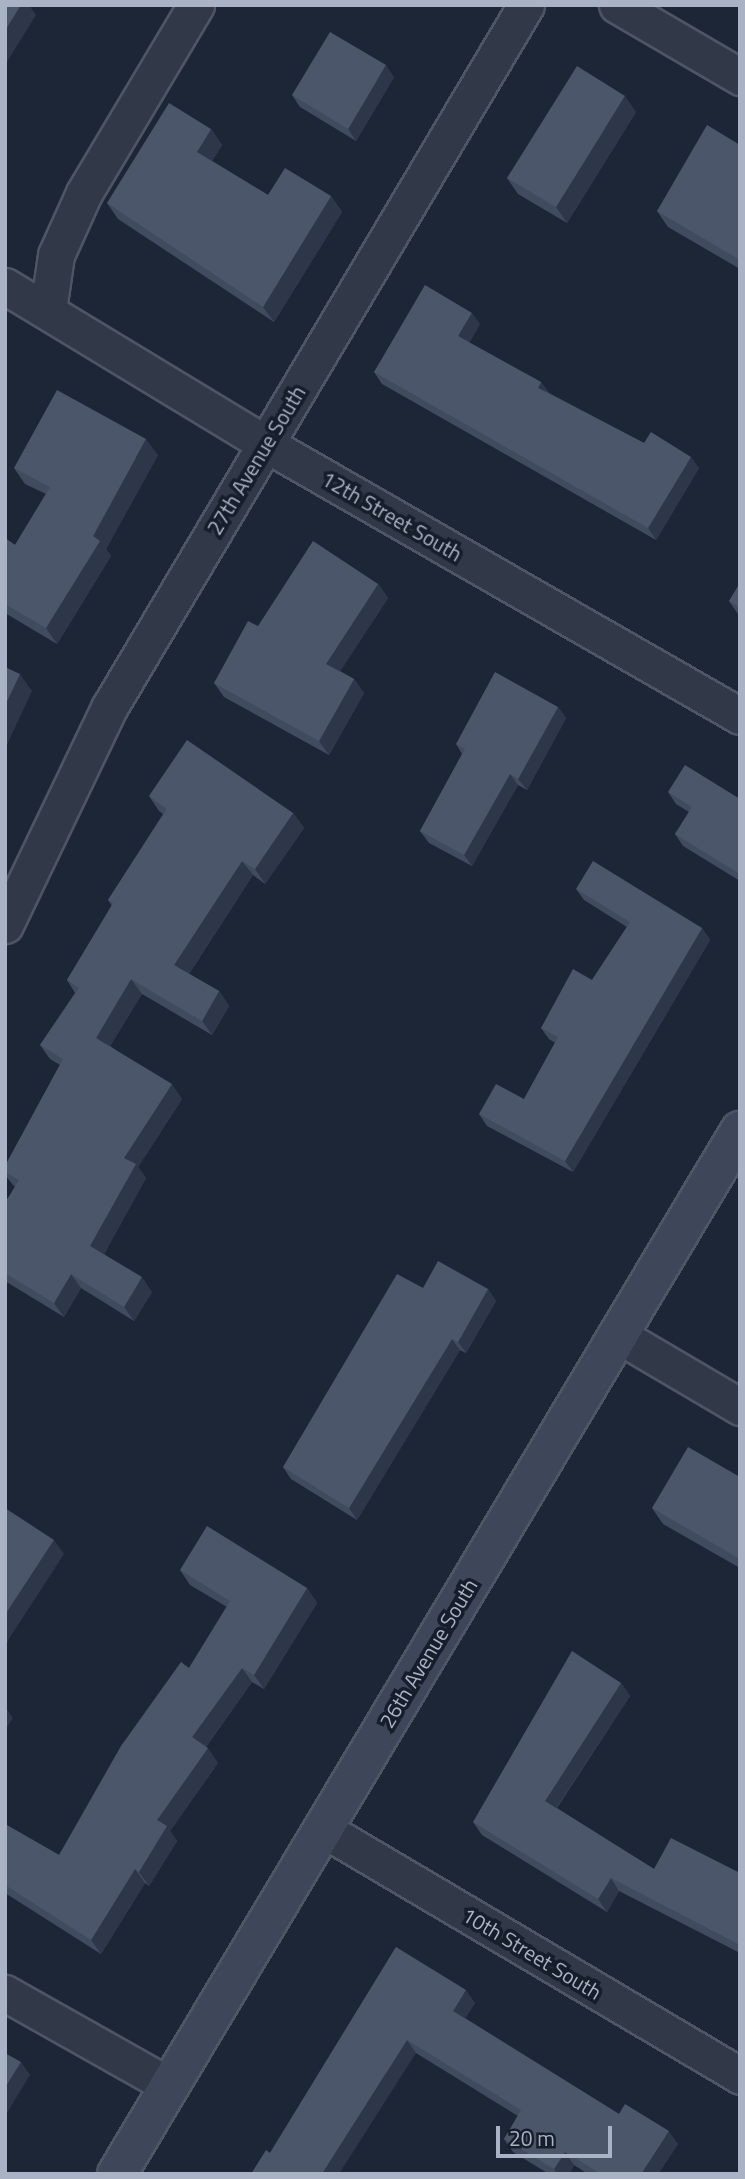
<!DOCTYPE html>
<style>
body{margin:0}
#map{position:relative;width:745px;height:2179px;overflow:hidden;background:#1d2636;font-family:"Titillium Web",sans-serif}
div>[style]{position:absolute}
[style*='--x']{left:calc(var(--x)*1px);top:calc(var(--y)*1px);width:calc(var(--w)*1px);rotate:calc(var(--a)*1deg)}
.roads{filter:drop-shadow(2px 0 #4e5565) drop-shadow(-2px 0 #4e5565) drop-shadow(0 2px #4e5565) drop-shadow(0 -2px #4e5565)}
.street>*{height:35px;margin:-17.5px;padding:0 17.5px;transform-origin:17.5px;border-radius:17.5px;background:#313847}
.secondary>*{height:38px;margin:-19px;padding:0 19px;transform-origin:19px;border-radius:19px;background:#3e465a}
.wall>*{inset:0;background:#414b60}
.shaded-wall>*{inset:0;background:#2e374a}
.building>*{inset:0;background:#4c566b}
span{translate:-50% -50%;white-space:nowrap;text-align:center;line-height:1.15;-webkit-text-stroke:7px #161d2b;paint-order:stroke}
.street-label{font-size:21px;color:#aab2c5}
.frame{position:absolute;inset:0;border:7px solid #aab2c5;pointer-events:none}
.scale{position:absolute;left:496px;top:2126px;width:116px;height:32px;box-sizing:border-box;border:4px solid #aab2c5;border-top:0;padding-left:9px;font-size:21px;line-height:24px;white-space:nowrap;color:#aab2c5;-webkit-text-stroke:5px #161d2b;paint-order:stroke}
</style>
<div id="map">
<div class="roads">
<div class="street">
<div style="--x:617;--y:5;--w:143;--a:30.3"></div>
<div style="--x:5;--y:286;--w:305;--a:31.2"></div>
<div style="--x:266;--y:444;--w:546;--a:29.85"></div>
<div style="--x:48;--y:310;--w:56;--a:-81.7"></div>
<div style="--x:56;--y:255;--w:68;--a:-65.7"></div>
<div style="--x:84;--y:193;--w:219;--a:-59.2"></div>
<div style="--x:5;--y:925;--w:241;--a:-64.4"></div>
<div style="--x:109;--y:708;--w:817;--a:-59.32"></div>
<div style="--x:618;--y:1335;--w:142;--a:30.5"></div>
<div style="--x:323;--y:1829;--w:485;--a:30.6"></div>
<div style="--x:5;--y:1993;--w:189;--a:29.4"></div>
</div>
<div class="secondary">
<div style="--x:117;--y:2174;--w:1215;--a:-59.15"></div>
</div>
</div>
<div class="wall">
<div style="clip-path:polygon(394px 77px,356px 141px,300px 107px,292px 95px)"></div>
<div style="clip-path:polygon(636px 112px,567px 223px,518px 194px,507px 178px)"></div>
<div style="clip-path:polygon(211px 129px,222px 145px,212px 161px,268px 195px,331px 196px,342px 212px,274px 322px,118px 219px,107px 203px)"></div>
<div style="clip-path:polygon(740px 145px,740px 269px,668px 227px,657px 211px)"></div>
<div style="clip-path:polygon(480px 324px,469px 343px,541px 382px,549px 393px,644px 443px,699px 468px,656px 540px,382px 384px,374px 372px)"></div>
<div style="clip-path:polygon(158px 455px,106px 549px,111px 556px,57px 644px,5px 613px,5px 538px,15px 545px,46px 494px,25px 484px,14px 468px)"></div>
<div style="clip-path:polygon(740px 583px,740px 617px,729px 601px)"></div>
<div style="clip-path:polygon(378px 584px,388px 598px,340px 671px,354px 679px,364px 693px,329px 755px,224px 697px,214px 683px,258px 626px)"></div>
<div style="clip-path:polygon(558px 707px,566px 718px,527px 790px,518px 785px,472px 866px,429px 843px,420px 831px,462px 754px,456px 744px)"></div>
<div style="clip-path:polygon(668px 792px,740px 799px,740px 881px,683px 846px,675px 834px,689px 812px,676px 804px)"></div>
<div style="clip-path:polygon(149px 796px,293px 813px,304px 828px,265px 884px,253px 875px,189px 974px,219px 991px,229px 1006px,212px 1035px,142px 994px,110px 1046px,182px 1099px,138px 1167px,146px 1178px,104px 1254px,152px 1292px,134px 1321px,81px 1288px,64px 1317px,5px 1281px,5px 1203px,15px 1187px,13px 1185px,5px 1175px,5px 1166px,60px 1065px,50px 1059px,40px 1045px,75px 993px,67px 980px,112px 906px,108px 900px,163px 814px,159px 811px)"></div>
<div style="clip-path:polygon(576px 889px,702px 928px,710px 940px,573px 1172px,487px 1126px,479px 1114px,524px 1099px,555px 1043px,549px 1039px,541px 1028px,592px 980px,627px 927px,584px 900px)"></div>
<div style="clip-path:polygon(423px 1288px,488px 1289px,496px 1301px,466px 1353px,460px 1350px,357px 1520px,291px 1479px,283px 1467px)"></div>
<div style="clip-path:polygon(740px 1477px,740px 1568px,663px 1524px,652px 1508px)"></div>
<div style="clip-path:polygon(180px 1570px,307px 1588px,317px 1603px,264px 1689px,252px 1682px,206px 1747px,218px 1763px,170px 1831px,177px 1841px,149px 1886px,145px 1883px,101px 1954px,5px 1893px,5px 1824px,59px 1855px,189px 1668px,227px 1607px,190px 1585px)"></div>
<div style="clip-path:polygon(621px 1683px,630px 1696px,557px 1808px,654px 1869px,740px 1873px,740px 1953px,619px 1891px,607px 1912px,482px 1835px,473px 1822px)"></div>
<div style="clip-path:polygon(396px 1947px,475px 2003px,465px 2018px,619px 2114px,678px 2144px,658px 2174px,588px 2174px,574px 2165px,569px 2174px,549px 2174px,513px 2152px,504px 2139px,518px 2116px,416px 2053px,270px 2153px)"></div>
</div>
<div class="shaded-wall">
<div style="clip-path:polygon(21px 5px,29px 5px,36px 15px,5px 65px,5px 31px)"></div>
<div style="clip-path:polygon(386px 65px,394px 77px,356px 141px,348px 129px)"></div>
<div style="clip-path:polygon(625px 96px,636px 112px,567px 223px,556px 207px)"></div>
<div style="clip-path:polygon(211px 129px,222px 145px,208px 168px,197px 152px)"></div>
<div style="clip-path:polygon(331px 196px,342px 212px,274px 322px,263px 307px)"></div>
<div style="clip-path:polygon(472px 313px,480px 324px,466px 348px,458px 336px)"></div>
<div style="clip-path:polygon(541px 382px,549px 393px,538px 388px)"></div>
<div style="clip-path:polygon(146px 439px,158px 455px,106px 549px,111px 556px,57px 644px,46px 628px,93px 536px)"></div>
<div style="clip-path:polygon(691px 457px,699px 468px,656px 540px,648px 528px)"></div>
<div style="clip-path:polygon(378px 584px,388px 598px,336px 678px,326px 664px)"></div>
<div style="clip-path:polygon(20px 674px,32px 691px,5px 749px,5px 706px)"></div>
<div style="clip-path:polygon(354px 679px,364px 693px,329px 755px,319px 741px)"></div>
<div style="clip-path:polygon(558px 707px,566px 718px,527px 790px,518px 779px)"></div>
<div style="clip-path:polygon(510px 774px,518px 785px,472px 866px,464px 855px)"></div>
<div style="clip-path:polygon(293px 813px,304px 828px,265px 884px,255px 869px)"></div>
<div style="clip-path:polygon(242px 861px,253px 875px,185px 980px,174px 965px)"></div>
<div style="clip-path:polygon(702px 928px,710px 940px,573px 1172px,565px 1161px)"></div>
<div style="clip-path:polygon(131px 979px,142px 994px,106px 1052px,96px 1038px)"></div>
<div style="clip-path:polygon(219px 991px,229px 1006px,212px 1035px,202px 1021px)"></div>
<div style="clip-path:polygon(172px 1084px,182px 1099px,138px 1167px,146px 1178px,101px 1260px,90px 1246px,124px 1158px)"></div>
<div style="clip-path:polygon(71px 1274px,81px 1288px,64px 1317px,54px 1303px)"></div>
<div style="clip-path:polygon(142px 1277px,152px 1292px,134px 1321px,124px 1307px)"></div>
<div style="clip-path:polygon(488px 1289px,496px 1301px,466px 1353px,458px 1342px)"></div>
<div style="clip-path:polygon(452px 1339px,460px 1350px,357px 1520px,349px 1508px)"></div>
<div style="clip-path:polygon(54px 1540px,64px 1554px,5px 1645px,5px 1615px)"></div>
<div style="clip-path:polygon(307px 1588px,317px 1603px,264px 1689px,254px 1675px)"></div>
<div style="clip-path:polygon(242px 1668px,252px 1682px,202px 1752px,192px 1737px)"></div>
<div style="clip-path:polygon(621px 1683px,630px 1696px,553px 1813px,545px 1801px)"></div>
<div style="clip-path:polygon(5px 1707px,13px 1718px,5px 1730px)"></div>
<div style="clip-path:polygon(208px 1748px,218px 1763px,170px 1831px,177px 1841px,149px 1886px,139px 1872px,157px 1820px)"></div>
<div style="clip-path:polygon(135px 1869px,145px 1883px,101px 1954px,91px 1940px)"></div>
<div style="clip-path:polygon(611px 1878px,619px 1891px,607px 1912px,598px 1899px)"></div>
<div style="clip-path:polygon(466px 1990px,475px 2003px,462px 2024px,453px 2011px)"></div>
<div style="clip-path:polygon(407px 2040px,416px 2053px,339px 2174px,322px 2174px)"></div>
<div style="clip-path:polygon(21px 2062px,30px 2075px,5px 2116px,5px 2088px)"></div>
<div style="clip-path:polygon(669px 2131px,678px 2144px,658px 2174px,641px 2174px)"></div>
<div style="clip-path:polygon(565px 2152px,574px 2165px,569px 2174px,557px 2174px,554px 2169px)"></div>
</div>
<div class="building">
<div style="clip-path:polygon(5px 5px,21px 5px,5px 31px)"></div>
<div style="clip-path:polygon(330px 32px,386px 65px,348px 129px,292px 95px)"></div>
<div style="clip-path:polygon(577px 66px,625px 96px,556px 207px,507px 178px)"></div>
<div style="clip-path:polygon(169px 103px,211px 129px,197px 152px,268px 195px,285px 168px,331px 196px,263px 307px,107px 203px)"></div>
<div style="clip-path:polygon(707px 125px,740px 145px,740px 260px,657px 211px)"></div>
<div style="clip-path:polygon(425px 285px,472px 313px,458px 336px,541px 382px,538px 388px,644px 443px,651px 432px,691px 457px,648px 528px,374px 372px)"></div>
<div style="clip-path:polygon(57px 390px,146px 439px,93px 536px,100px 541px,46px 628px,5px 604px,5px 538px,15px 545px,50px 487px,14px 468px)"></div>
<div style="clip-path:polygon(313px 541px,378px 584px,326px 664px,354px 679px,319px 741px,214px 683px,248px 621px,258px 626px)"></div>
<div style="clip-path:polygon(740px 583px,740px 608px,729px 601px)"></div>
<div style="clip-path:polygon(5px 667px,20px 674px,5px 706px)"></div>
<div style="clip-path:polygon(495px 672px,558px 707px,518px 779px,510px 774px,464px 855px,420px 831px,465px 749px,456px 744px)"></div>
<div style="clip-path:polygon(187px 740px,293px 813px,255px 869px,242px 861px,174px 965px,219px 991px,202px 1021px,131px 979px,96px 1038px,172px 1084px,124px 1158px,136px 1164px,90px 1246px,142px 1277px,124px 1307px,71px 1274px,54px 1303px,5px 1273px,5px 1203px,19px 1180px,5px 1172px,5px 1166px,63px 1059px,40px 1045px,79px 988px,67px 980px,113px 903px,108px 900px,167px 809px,149px 796px)"></div>
<div style="clip-path:polygon(685px 765px,740px 799px,740px 874px,675px 834px,692px 807px,668px 792px)"></div>
<div style="clip-path:polygon(593px 861px,702px 928px,565px 1161px,479px 1114px,496px 1084px,524px 1099px,558px 1037px,541px 1028px,573px 969px,592px 980px,630px 922px,576px 889px)"></div>
<div style="clip-path:polygon(438px 1261px,488px 1289px,458px 1342px,452px 1339px,349px 1508px,283px 1467px,397px 1274px,423px 1288px)"></div>
<div style="clip-path:polygon(688px 1447px,740px 1477px,740px 1559px,652px 1508px)"></div>
<div style="clip-path:polygon(5px 1508px,54px 1540px,5px 1615px)"></div>
<div style="clip-path:polygon(207px 1526px,307px 1588px,254px 1675px,242px 1668px,192px 1737px,208px 1748px,157px 1820px,167px 1826px,139px 1872px,135px 1869px,91px 1940px,5px 1885px,5px 1824px,59px 1855px,121px 1746px,181px 1662px,189px 1668px,230px 1601px,180px 1570px)"></div>
<div style="clip-path:polygon(572px 1651px,621px 1683px,545px 1801px,654px 1869px,671px 1838px,740px 1873px,740px 1945px,611px 1878px,598px 1899px,473px 1822px)"></div>
<div style="clip-path:polygon(396px 1947px,466px 1990px,453px 2011px,619px 2114px,625px 2104px,669px 2131px,641px 2174px,601px 2174px,565px 2152px,554px 2169px,504px 2139px,521px 2110px,407px 2040px,322px 2174px,251px 2174px,266px 2150px,270px 2153px)"></div>
<div style="clip-path:polygon(5px 2053px,21px 2062px,5px 2088px)"></div>
</div>
<div class="street-label">
<span style="left:256px;top:460px;rotate:-59deg">27th Avenue South</span>
<span style="left:392px;top:516px;rotate:30deg">12th Street South</span>
<span style="left:428px;top:1653px;rotate:-59deg">26th Avenue South</span>
<span style="left:532px;top:1953px;rotate:31deg">10th Street South</span>
</div>
<div class="frame"></div>
<div class="scale">20 m</div>
</div>
